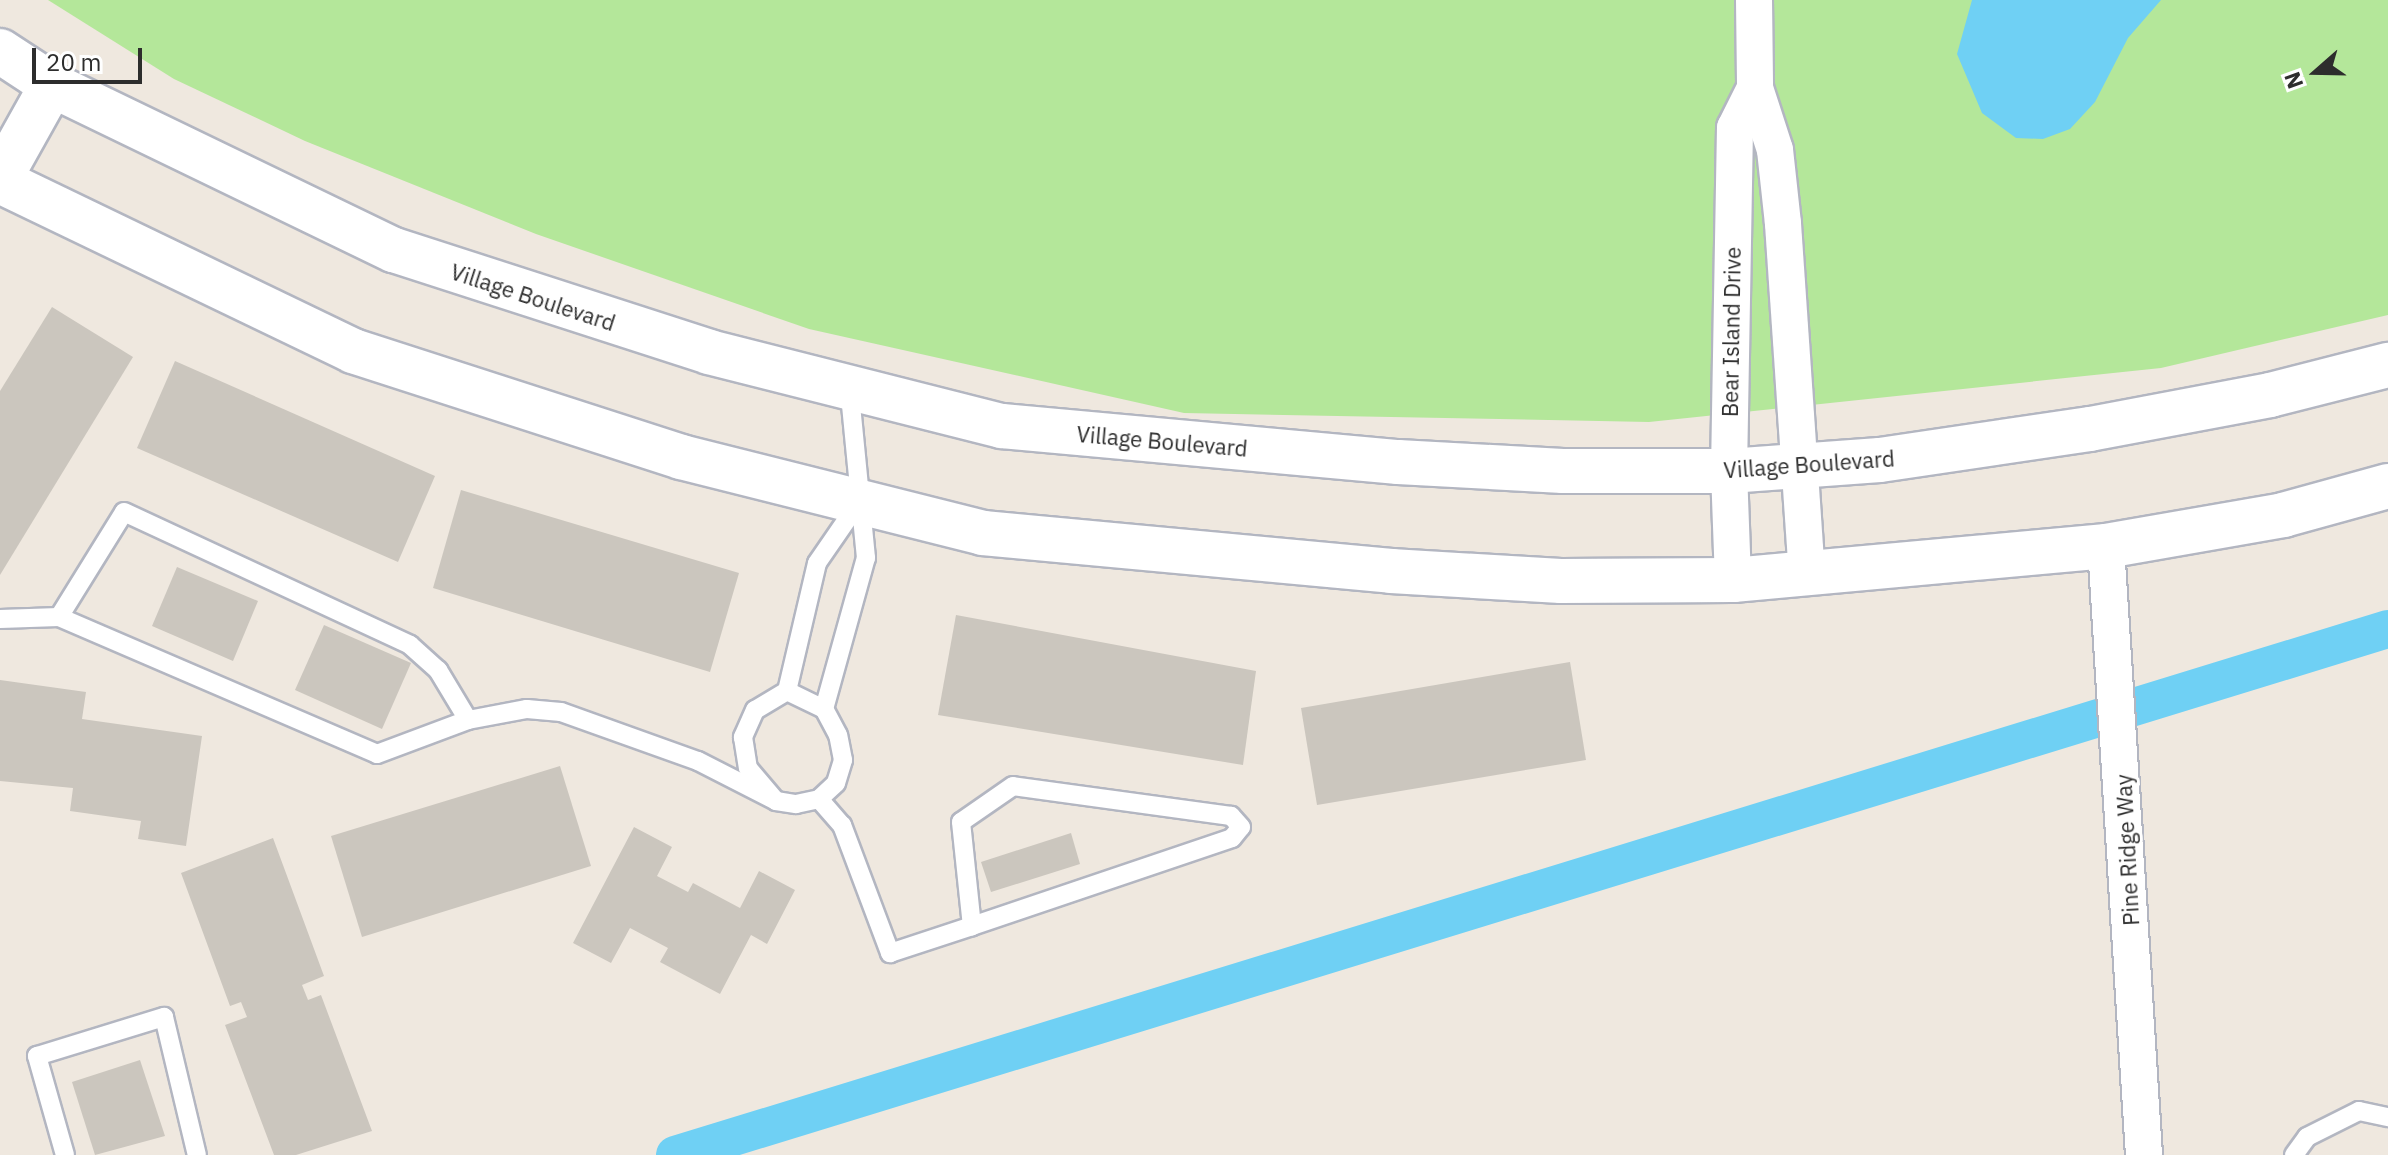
<!DOCTYPE html>
<style>
body{margin:0}
#map{position:relative;width:2388px;height:1155px;overflow:hidden;background:#efe8df;font-family:"IBM Plex Sans",sans-serif}
div>[style]{position:absolute}
[style*='--x']{left:calc(var(--x)*1px);top:calc(var(--y)*1px);width:calc(var(--w)*1px);rotate:calc(var(--a)*1deg)}
.green>*{inset:0;background:#b4e79a}
.water>*{inset:0;background:#6fd0f4}
.canal>*{height:38px;margin:-19px;padding:0 19px;transform-origin:19px;border-radius:19px;background:#6fd0f4}
.building>*{inset:0;background:#cbc6be}
.roads{filter:drop-shadow(2px 0 #b3b6c1) drop-shadow(-2px 0 #b3b6c1) drop-shadow(0 2px #b3b6c1) drop-shadow(0 -2px #b3b6c1)}
.lane>*{height:18px;margin:-9px;padding:0 9px;transform-origin:9px;border-radius:9px;background:#fff}
.street>*{height:36px;margin:-18px;padding:0 18px;transform-origin:18px;border-radius:18px;background:#fff}
.secondary>*{height:44px;margin:-22px;padding:0 22px;transform-origin:22px;border-radius:22px;background:#fff}
span{translate:-50% -50%;white-space:nowrap;text-align:center;line-height:1.15;-webkit-text-stroke:6px #fff;paint-order:stroke}
.street-label{font-size:22px;color:#2d2d2d}
.north{position:absolute;left:2276px;top:32px;width:80px;height:80px;-webkit-text-stroke:6px #fff;paint-order:stroke;rotate:250deg;font-size:22px;font-weight:700;line-height:32px;text-align:center;color:#2d2d2d}
.north::after{content:'';display:block;margin:auto;width:28px;height:36px;background:#2d2d2d;clip-path:polygon(50% 0,100% 100%,50% 72%,0 100%)}
.scale{position:absolute;left:32px;top:48px;width:110px;height:36px;box-sizing:border-box;border:4px solid #2d2d2d;border-top:0;padding-left:10px;font-size:24px;line-height:28px;white-space:nowrap;color:#2d2d2d;-webkit-text-stroke:6px #fff;paint-order:stroke}
</style>
<div id="map">
<div class="green">
<div style="clip-path:polygon(48px 0,2388px 0,2388px 315px,2161px 368px,1649px 422px,1184px 413px,809px 329px,536px 234px,305px 141px,174px 79px)"></div>
</div>
<div class="water">
<div style="clip-path:polygon(1972px 0,2161px 0,2128px 38px,2095px 102px,2070px 129px,2043px 139px,2016px 138px,1982px 113px,1957px 54px)"></div>
</div>
<div class="canal">
<div style="--x:675;--y:1155;--w:1792;--a:-17.07"></div>
</div>
<div class="building">
<div style="clip-path:polygon(52px 307px,133px 357px,0 575px,0 391px)"></div>
<div style="clip-path:polygon(175px 361px,435px 476px,398px 562px,137px 448px)"></div>
<div style="clip-path:polygon(461px 490px,739px 573px,710px 672px,433px 588px)"></div>
<div style="clip-path:polygon(177px 567px,258px 601px,233px 661px,152px 626px)"></div>
<div style="clip-path:polygon(956px 615px,1256px 671px,1243px 765px,938px 715px)"></div>
<div style="clip-path:polygon(324px 625px,411px 663px,382px 729px,295px 690px)"></div>
<div style="clip-path:polygon(1570px 662px,1586px 760px,1317px 805px,1301px 708px)"></div>
<div style="clip-path:polygon(0 680px,86px 692px,82px 719px,202px 736px,186px 846px,138px 839px,141px 821px,70px 811px,73px 788px,0 781px)"></div>
<div style="clip-path:polygon(560px 766px,591px 866px,362px 937px,331px 836px)"></div>
<div style="clip-path:polygon(634px 827px,672px 847px,657px 876px,688px 892px,693px 883px,740px 908px,759px 871px,795px 890px,767px 944px,751px 935px,720px 994px,660px 962px,668px 948px,630px 928px,611px 963px,573px 943px)"></div>
<div style="clip-path:polygon(1071px 833px,1080px 864px,991px 892px,981px 862px)"></div>
<div style="clip-path:polygon(273px 838px,324px 976px,302px 985px,308px 1000px,321px 995px,372px 1131px,296px 1155px,274px 1155px,225px 1025px,247px 1017px,241px 1002px,230px 1006px,181px 873px)"></div>
<div style="clip-path:polygon(140px 1060px,165px 1136px,95px 1155px,72px 1082px)"></div>
</div>
<div class="roads">
<div class="lane">
<div style="--x:59;--y:617;--w:346;--a:23.3"></div>
<div style="--x:377;--y:754;--w:97;--a:-20.5"></div>
<div style="--x:0;--y:619;--w:59;--a:-1.9"></div>
<div style="--x:59;--y:617;--w:123;--a:-58.2"></div>
<div style="--x:124;--y:512;--w:315;--a:24.9"></div>
<div style="--x:410;--y:645;--w:38;--a:42"></div>
<div style="--x:438;--y:670;--w:58;--a:59"></div>
<div style="--x:468;--y:720;--w:60;--a:-10.6"></div>
<div style="--x:527;--y:709;--w:34;--a:5"></div>
<div style="--x:561;--y:712;--w:145;--a:19.7"></div>
<div style="--x:698;--y:761;--w:88;--a:27.1"></div>
<div style="--x:776;--y:801;--w:20;--a:9"></div>
<div style="--x:796;--y:804;--w:24;--a:-12"></div>
<div style="--x:819;--y:799;--w:23;--a:-43"></div>
<div style="--x:836;--y:783;--w:24;--a:-73"></div>
<div style="--x:843;--y:760;--w:25;--a:-101"></div>
<div style="--x:838;--y:735;--w:30;--a:-118"></div>
<div style="--x:824;--y:709;--w:41;--a:-154.1"></div>
<div style="--x:787;--y:691;--w:37;--a:149"></div>
<div style="--x:755;--y:710;--w:30;--a:114"></div>
<div style="--x:743;--y:737;--w:31;--a:81"></div>
<div style="--x:748;--y:768;--w:43;--a:49.7"></div>
<div style="--x:787;--y:691;--w:131;--a:-76.8"></div>
<div style="--x:817;--y:563;--w:70;--a:-55.4"></div>
<div style="--x:824;--y:709;--w:157;--a:-74.5"></div>
<div style="--x:866;--y:558;--w:173;--a:-95.6"></div>
<div style="--x:819;--y:799;--w:35;--a:49"></div>
<div style="--x:842;--y:825;--w:137;--a:69.4"></div>
<div style="--x:890;--y:953;--w:86;--a:-18.2"></div>
<div style="--x:972;--y:926;--w:274;--a:-18.7"></div>
<div style="--x:1232;--y:838;--w:14;--a:-51"></div>
<div style="--x:1241;--y:827;--w:15;--a:-132"></div>
<div style="--x:1231;--y:816;--w:220;--a:-172.2"></div>
<div style="--x:1013;--y:786;--w:63;--a:145.3"></div>
<div style="--x:961;--y:822;--w:105;--a:84"></div>
<div style="--x:65;--y:1155;--w:103;--a:-105.8"></div>
<div style="--x:37;--y:1056;--w:133;--a:-17.1"></div>
<div style="--x:164;--y:1017;--w:142;--a:76.6"></div>
<div style="--x:2294;--y:1155;--w:22;--a:-54"></div>
<div style="--x:2307;--y:1137;--w:58;--a:-26.6"></div>
<div style="--x:2359;--y:1111;--w:30;--a:12"></div>
</div>
<div class="street">
<div style="--x:1754;--y:0;--w:88;--a:89.3"></div>
<div style="--x:1755;--y:88;--w:65;--a:72.1"></div>
<div style="--x:1775;--y:150;--w:74;--a:83.8"></div>
<div style="--x:1783;--y:224;--w:352;--a:86.1"></div>
<div style="--x:2106;--y:546;--w:610;--a:86.43"></div>
<div style="--x:1733;--y:580;--w:109;--a:-92.1"></div>
<div style="--x:1729;--y:471;--w:343;--a:-89"></div>
<div style="--x:1735;--y:128;--w:45;--a:-63.4"></div>
</div>
<div class="secondary">
<div style="--x:0;--y:51;--w:62;--a:33.2"></div>
<div style="--x:52;--y:85;--w:380;--a:25.8"></div>
<div style="--x:394;--y:250;--w:331;--a:17.9"></div>
<div style="--x:709;--y:352;--w:302;--a:14.2"></div>
<div style="--x:1002;--y:426;--w:398;--a:5.2"></div>
<div style="--x:1398;--y:462;--w:165;--a:3.1"></div>
<div style="--x:1563;--y:471;--w:166;--a:0"></div>
<div style="--x:1729;--y:471;--w:151;--a:-4.2"></div>
<div style="--x:1880;--y:460;--w:212;--a:-8.4"></div>
<div style="--x:2090;--y:429;--w:183;--a:-10.7"></div>
<div style="--x:2270;--y:395;--w:122;--a:-14.3"></div>
<div style="--x:0;--y:178;--w:107;--a:-60.8"></div>
<div style="--x:0;--y:181;--w:392;--a:25.7"></div>
<div style="--x:353;--y:351;--w:345;--a:17.9"></div>
<div style="--x:681;--y:457;--w:311;--a:14.1"></div>
<div style="--x:983;--y:533;--w:410;--a:5.3"></div>
<div style="--x:1391;--y:571;--w:170;--a:3.4"></div>
<div style="--x:1561;--y:581;--w:172;--a:-0.3"></div>
<div style="--x:1733;--y:580;--w:375;--a:-5.2"></div>
<div style="--x:2106;--y:546;--w:180;--a:-9.9"></div>
<div style="--x:2283;--y:515;--w:109;--a:-15.4"></div>
</div>
</div>
<div class="street-label">
<span style="left:533px;top:297px;rotate:18deg">Village Boulevard</span>
<span style="left:1731px;top:332px;rotate:-89deg">Bear Island Drive</span>
<span style="left:1162px;top:441px;rotate:5deg">Village Boulevard</span>
<span style="left:1809px;top:464px;rotate:-4deg">Village Boulevard</span>
<span style="left:2127px;top:850px;rotate:-93deg">Pine Ridge Way</span>
</div>
<div class="north">N</div>
<div class="scale">20 m</div>
</div>
